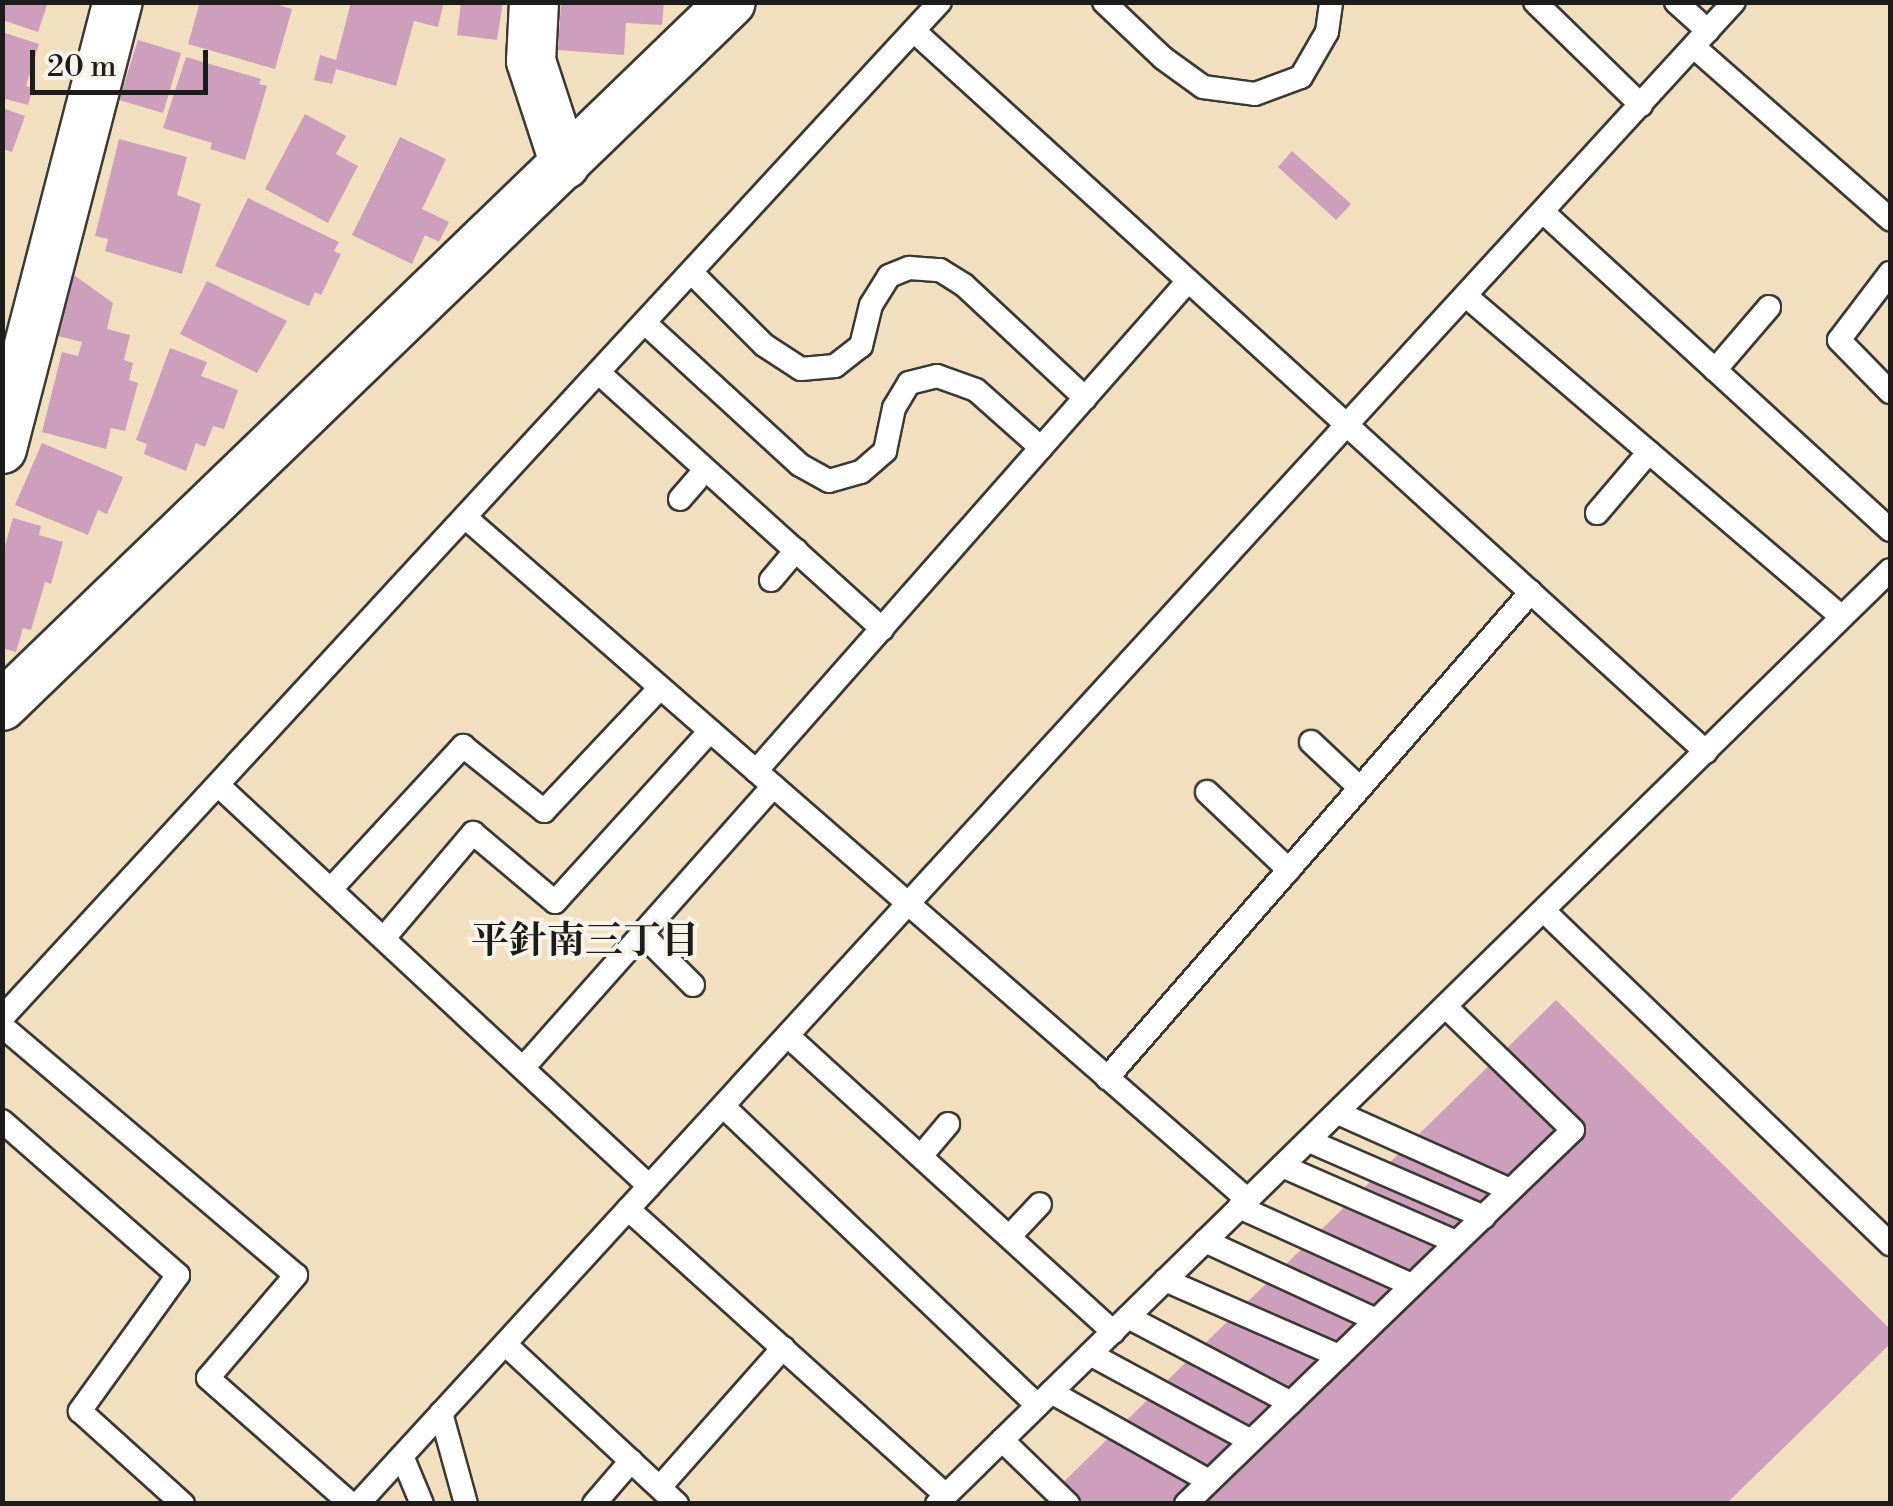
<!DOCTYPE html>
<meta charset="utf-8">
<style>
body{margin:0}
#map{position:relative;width:1893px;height:1506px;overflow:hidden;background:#f1dfc0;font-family:"Libre Bodoni","Noto Serif JP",serif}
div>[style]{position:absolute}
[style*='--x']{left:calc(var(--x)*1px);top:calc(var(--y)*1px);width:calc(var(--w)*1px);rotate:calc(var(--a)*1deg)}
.building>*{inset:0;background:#cd9fbd}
.roads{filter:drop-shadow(2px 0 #3c3935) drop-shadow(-2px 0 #3c3935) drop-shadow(0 2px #3c3935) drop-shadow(0 -2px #3c3935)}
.lane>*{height:22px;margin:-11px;padding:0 11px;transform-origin:11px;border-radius:11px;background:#fff}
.street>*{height:48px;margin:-24px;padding:0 24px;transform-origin:24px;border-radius:24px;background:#fff}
span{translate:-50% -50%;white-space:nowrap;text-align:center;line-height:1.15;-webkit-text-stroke:8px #f7f3e8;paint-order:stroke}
.neighbourhood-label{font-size:38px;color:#1c1c1c;font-weight:700}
.frame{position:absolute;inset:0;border:5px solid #1c1c1c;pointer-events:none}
.scale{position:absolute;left:30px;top:50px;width:178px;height:45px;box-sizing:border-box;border:5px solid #1c1c1c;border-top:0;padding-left:12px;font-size:30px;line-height:35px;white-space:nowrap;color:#1c1c1c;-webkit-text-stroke:8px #f7f3e8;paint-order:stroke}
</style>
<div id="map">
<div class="building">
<div style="clip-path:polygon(2px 2px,48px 2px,38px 32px,2px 20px)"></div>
<div style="clip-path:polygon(200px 2px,268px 2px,292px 9px,275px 69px,188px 44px)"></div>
<div style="clip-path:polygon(351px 2px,444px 2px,438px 27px,414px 21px,396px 86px,336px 69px,332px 84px,314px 80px,320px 55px,336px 60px)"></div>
<div style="clip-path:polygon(461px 2px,503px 2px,497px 40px,457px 35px)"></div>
<div style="clip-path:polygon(561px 2px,664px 2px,662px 25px,626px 23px,624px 55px,558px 50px)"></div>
<div style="clip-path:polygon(2px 32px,39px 44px,26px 86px,33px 88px,28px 105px,2px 98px)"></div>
<div style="clip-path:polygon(138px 40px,181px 53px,163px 113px,119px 100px)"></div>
<div style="clip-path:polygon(186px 57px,261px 79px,259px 84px,267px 86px,245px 160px,210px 149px,212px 143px,163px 128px)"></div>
<div style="clip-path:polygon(2px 108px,25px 116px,12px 152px,2px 149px)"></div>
<div style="clip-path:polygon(305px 114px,346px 136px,336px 154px,358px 166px,328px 223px,265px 189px)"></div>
<div style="clip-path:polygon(400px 137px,446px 159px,422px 209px,449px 222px,439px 242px,425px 235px,412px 264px,352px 235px)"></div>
<div style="clip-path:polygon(119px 139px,187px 157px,177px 195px,201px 204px,182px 274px,105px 251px,108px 239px,95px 236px)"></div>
<div style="clip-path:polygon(1292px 151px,1351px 204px,1336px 220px,1278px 167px)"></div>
<div style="clip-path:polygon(248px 198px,339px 242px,334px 251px,341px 254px,321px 295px,315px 292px,309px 306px,215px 266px)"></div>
<div style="clip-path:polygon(74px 275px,113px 303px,107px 329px,130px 335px,124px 360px,133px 363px,129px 380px,138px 383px,125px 431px,111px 428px,106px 449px,42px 432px,62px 352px,78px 356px,82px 342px,58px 336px)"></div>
<div style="clip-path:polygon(207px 281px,287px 321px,257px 373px,180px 334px)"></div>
<div style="clip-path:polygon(170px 348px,207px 362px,201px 376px,238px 390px,224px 429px,213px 426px,205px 447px,196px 443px,186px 471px,144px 454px,147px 444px,136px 440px)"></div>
<div style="clip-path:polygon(42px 443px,123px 477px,107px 514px,98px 510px,88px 535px,15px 505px)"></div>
<div style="clip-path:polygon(13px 518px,41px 526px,39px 535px,63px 542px,51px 584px,45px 582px,31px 630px,23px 628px,16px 652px,2px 648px,2px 555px)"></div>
<div style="clip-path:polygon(1556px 1000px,1890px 1329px,1890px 1344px,1726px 1504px,1041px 1504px)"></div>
</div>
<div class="roads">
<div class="lane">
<div style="--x:1104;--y:2;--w:81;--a:43.5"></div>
<div style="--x:1163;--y:58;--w:49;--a:35.9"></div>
<div style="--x:1203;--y:87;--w:52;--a:7.7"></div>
<div style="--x:1255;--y:94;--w:49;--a:-20.3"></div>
<div style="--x:1301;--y:77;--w:52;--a:-60"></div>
<div style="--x:1327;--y:32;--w:30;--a:-82"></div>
<div style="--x:1535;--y:2;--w:148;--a:44.2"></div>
<div style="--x:1676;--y:2;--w:43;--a:42.2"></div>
<div style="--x:914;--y:31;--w:1071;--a:42.31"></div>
<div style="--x:1694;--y:47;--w:261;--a:41.3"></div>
<div style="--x:1543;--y:212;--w:471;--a:42.5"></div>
<div style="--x:691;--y:272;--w:103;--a:45"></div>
<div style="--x:764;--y:345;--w:44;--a:33"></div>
<div style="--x:801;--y:369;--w:34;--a:-5"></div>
<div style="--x:835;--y:366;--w:33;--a:-38"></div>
<div style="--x:861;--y:346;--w:42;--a:-76.3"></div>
<div style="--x:871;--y:305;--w:34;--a:-58"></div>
<div style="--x:889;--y:276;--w:22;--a:-22"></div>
<div style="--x:909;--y:268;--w:31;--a:4"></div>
<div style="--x:940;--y:270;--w:28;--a:32"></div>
<div style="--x:964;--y:285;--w:166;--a:43"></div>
<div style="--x:1890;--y:273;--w:84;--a:127.3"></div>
<div style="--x:1839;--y:340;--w:73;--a:45.6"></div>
<div style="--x:1466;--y:296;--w:494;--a:40.5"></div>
<div style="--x:645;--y:323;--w:210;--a:42.5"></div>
<div style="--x:800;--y:465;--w:33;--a:29"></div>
<div style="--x:829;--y:481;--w:33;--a:-16"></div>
<div style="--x:861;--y:472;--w:32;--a:-41"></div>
<div style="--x:885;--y:451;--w:44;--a:-78.2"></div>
<div style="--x:894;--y:408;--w:29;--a:-59"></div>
<div style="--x:909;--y:383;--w:29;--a:-14"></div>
<div style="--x:937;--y:376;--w:41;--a:19.7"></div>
<div style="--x:976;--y:390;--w:87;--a:41.7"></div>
<div style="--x:1715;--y:370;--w:83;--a:-49.4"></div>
<div style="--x:599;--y:373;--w:382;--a:42.1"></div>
<div style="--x:680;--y:499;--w:38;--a:-49"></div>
<div style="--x:1597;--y:513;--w:80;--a:-49.6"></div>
<div style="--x:465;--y:517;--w:1039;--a:41.1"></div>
<div style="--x:771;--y:580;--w:39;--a:-50"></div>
<div style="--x:1311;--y:742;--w:67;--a:43.2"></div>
<div style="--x:756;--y:771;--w:653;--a:-48.6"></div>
<div style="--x:218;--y:785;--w:589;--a:42.93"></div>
<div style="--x:1207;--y:792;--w:113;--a:43.6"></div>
<div style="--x:331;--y:889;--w:195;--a:-47.3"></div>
<div style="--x:463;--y:746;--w:104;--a:38.7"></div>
<div style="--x:544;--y:811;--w:169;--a:-46.7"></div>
<div style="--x:1545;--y:912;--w:479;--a:43.9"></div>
<div style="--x:642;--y:934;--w:72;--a:45"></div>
<div style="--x:384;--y:938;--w:138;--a:-49.7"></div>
<div style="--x:473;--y:833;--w:107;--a:40.1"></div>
<div style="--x:555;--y:902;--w:231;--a:-47.8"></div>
<div style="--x:2;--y:1018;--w:1383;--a:-47.29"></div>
<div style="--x:2;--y:1026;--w:385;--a:40.3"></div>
<div style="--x:296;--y:1275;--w:135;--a:130.5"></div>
<div style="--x:208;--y:1378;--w:191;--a:41.4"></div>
<div style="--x:788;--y:1036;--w:440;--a:42.3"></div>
<div style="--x:523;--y:1068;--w:377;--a:-48.4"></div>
<div style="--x:1107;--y:1078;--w:645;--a:-48.9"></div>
<div style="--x:723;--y:1106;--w:434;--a:43.6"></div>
<div style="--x:1338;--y:1113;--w:188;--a:24.1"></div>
<div style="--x:2;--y:1121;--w:234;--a:41.2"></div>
<div style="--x:178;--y:1275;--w:168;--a:125.8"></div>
<div style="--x:80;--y:1411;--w:139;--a:42.1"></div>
<div style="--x:1309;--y:1141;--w:191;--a:23.5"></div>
<div style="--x:921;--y:1156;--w:42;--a:-49.8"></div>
<div style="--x:1282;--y:1166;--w:190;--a:23.6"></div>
<div style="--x:1239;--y:1207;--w:190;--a:24.3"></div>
<div style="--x:628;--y:1209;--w:428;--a:42"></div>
<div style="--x:1009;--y:1237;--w:45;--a:-46.8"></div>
<div style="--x:1205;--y:1241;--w:188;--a:24.8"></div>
<div style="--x:1165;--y:1280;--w:190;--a:23.6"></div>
<div style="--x:1128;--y:1317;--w:184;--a:27.8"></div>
<div style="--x:505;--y:1344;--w:235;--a:42.9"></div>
<div style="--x:1090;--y:1354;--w:183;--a:28.4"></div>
<div style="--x:1051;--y:1392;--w:181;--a:29.4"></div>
<div style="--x:441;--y:1413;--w:94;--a:74.6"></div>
<div style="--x:1002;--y:1440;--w:92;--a:44.1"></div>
<div style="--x:402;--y:1456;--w:52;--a:67.4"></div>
<div style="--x:660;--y:1487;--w:186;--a:-48.5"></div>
<div style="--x:358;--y:1504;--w:2037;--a:-47.51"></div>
<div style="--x:594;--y:1504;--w:57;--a:-49.3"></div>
<div style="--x:937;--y:1504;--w:1334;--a:-44.42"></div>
<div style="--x:1186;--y:1504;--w:538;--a:-44.02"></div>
<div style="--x:1573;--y:1130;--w:177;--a:-135.9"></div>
</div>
<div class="street">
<div style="--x:534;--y:2;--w:59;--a:92.9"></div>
<div style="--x:531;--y:61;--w:109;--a:71.9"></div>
<div style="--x:2;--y:449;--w:462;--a:-75.5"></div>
<div style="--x:2;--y:706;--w:1013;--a:-44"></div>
</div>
</div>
<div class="neighbourhood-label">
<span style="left:585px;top:942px">平針南三丁目</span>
</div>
<div class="frame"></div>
<div class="scale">20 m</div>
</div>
